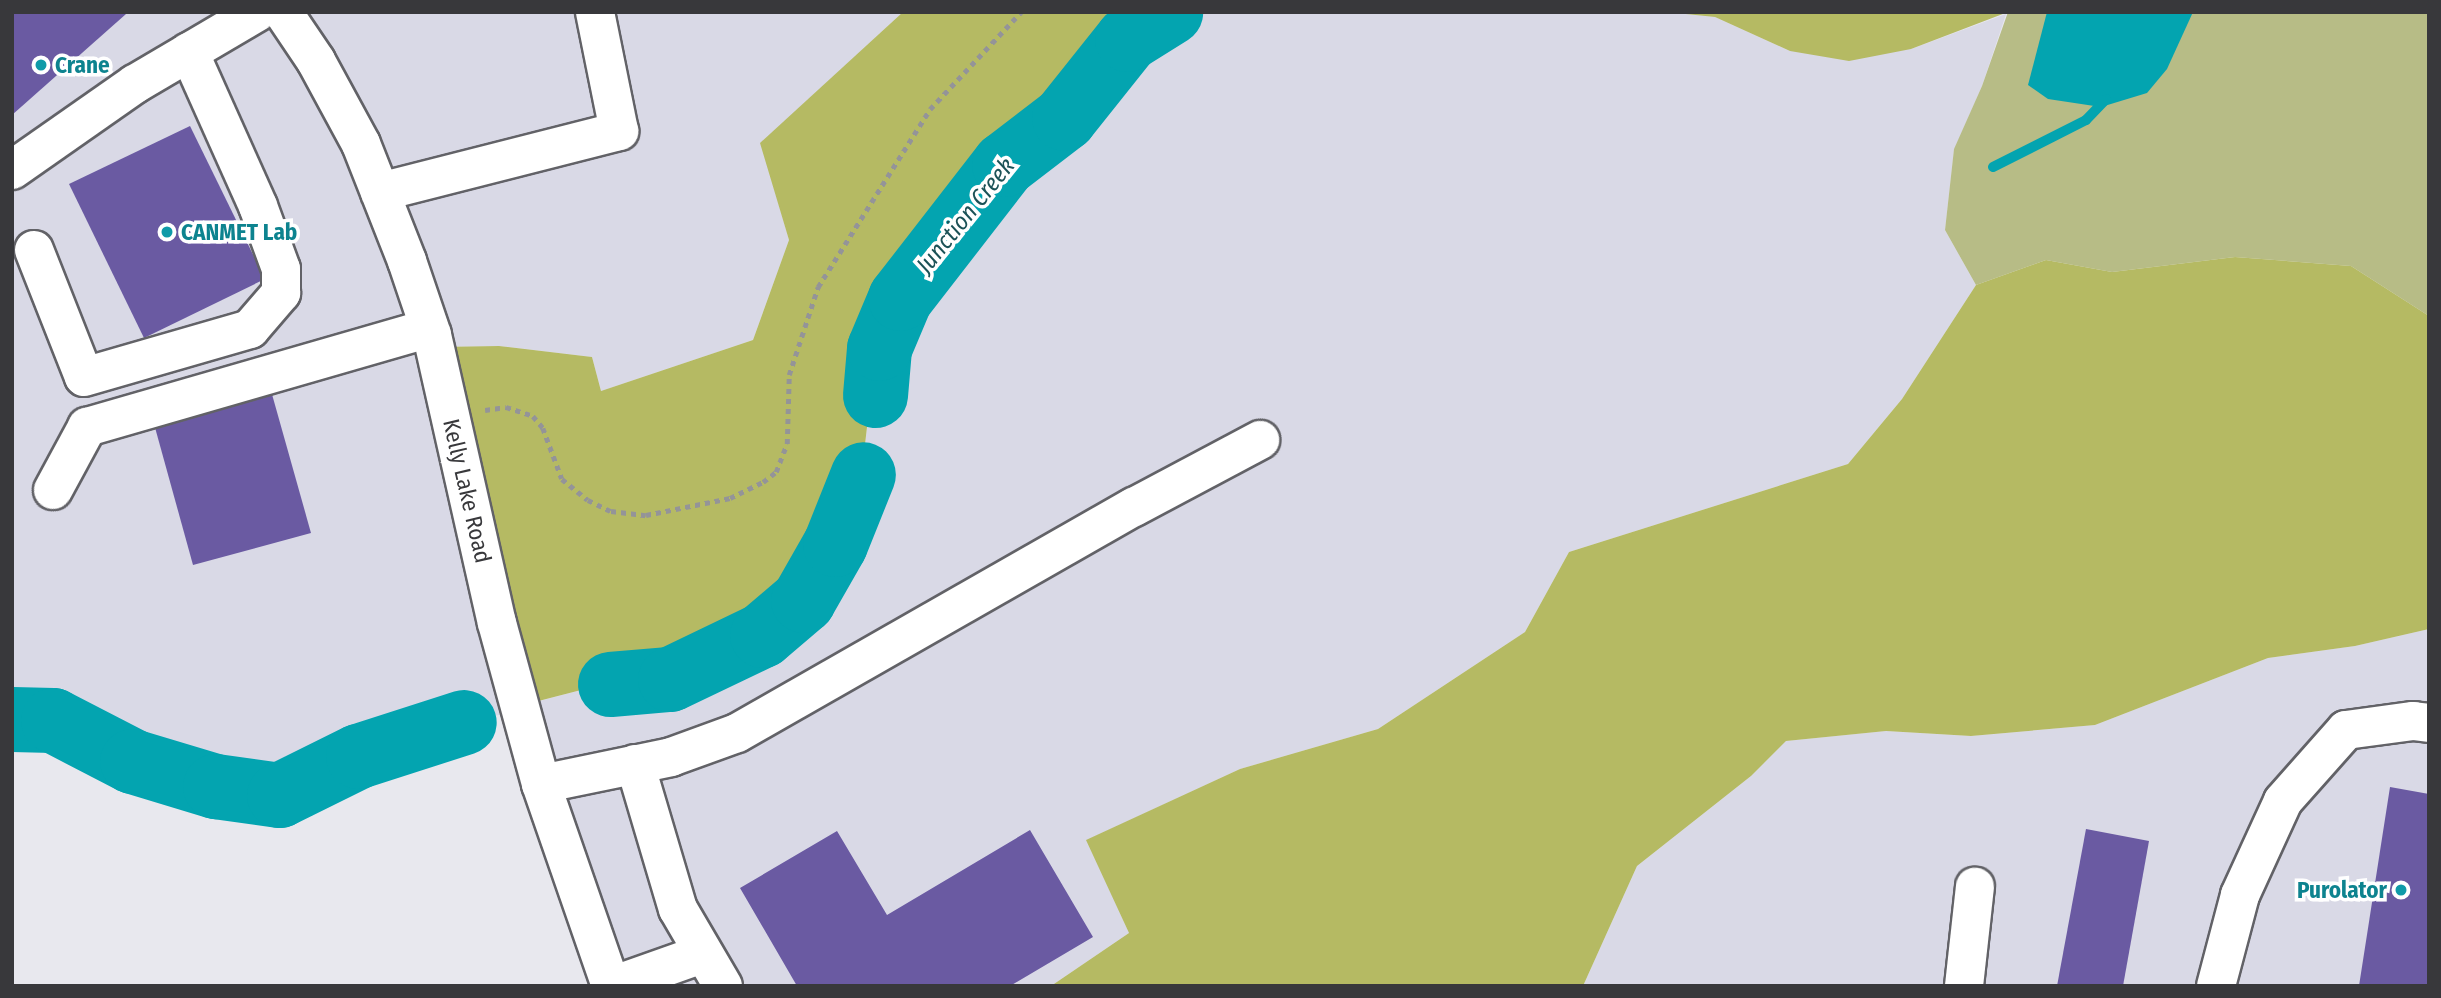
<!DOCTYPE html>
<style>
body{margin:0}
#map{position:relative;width:2441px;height:998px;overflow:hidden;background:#e8e8ee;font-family:"Fira Sans Condensed",sans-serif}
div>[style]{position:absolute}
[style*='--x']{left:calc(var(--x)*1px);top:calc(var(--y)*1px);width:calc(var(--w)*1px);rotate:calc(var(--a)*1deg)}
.built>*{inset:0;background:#d9d9e6}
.green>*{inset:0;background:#b7bc86}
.forest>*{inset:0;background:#b5ba63}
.water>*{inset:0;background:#03a4b0}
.stream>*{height:10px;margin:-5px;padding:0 5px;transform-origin:5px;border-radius:5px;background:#03a4b0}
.river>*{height:65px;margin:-32.5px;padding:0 32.5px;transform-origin:32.5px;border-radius:32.5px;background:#03a4b0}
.building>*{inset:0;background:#6a5aa2}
.path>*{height:4.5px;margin-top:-2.25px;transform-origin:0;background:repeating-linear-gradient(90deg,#949498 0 5px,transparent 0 10px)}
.roads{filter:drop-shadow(2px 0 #626267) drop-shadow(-2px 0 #626267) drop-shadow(0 2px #626267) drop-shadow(0 -2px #626267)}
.minor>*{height:38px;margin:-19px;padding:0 19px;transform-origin:19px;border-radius:19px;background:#fff}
.dots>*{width:19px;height:19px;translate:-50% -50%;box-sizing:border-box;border:4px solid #fff;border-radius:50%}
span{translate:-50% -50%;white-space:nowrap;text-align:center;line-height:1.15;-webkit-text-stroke:7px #fff;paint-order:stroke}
.culture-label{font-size:23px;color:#0d838f;font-weight:700}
.left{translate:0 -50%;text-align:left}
.right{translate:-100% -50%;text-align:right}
.street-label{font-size:23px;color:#38383b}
.water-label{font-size:24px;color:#1c5257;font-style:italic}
.frame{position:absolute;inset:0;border:14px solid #38383b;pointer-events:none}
</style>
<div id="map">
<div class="built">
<div style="clip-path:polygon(12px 12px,903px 12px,761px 143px,789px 240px,753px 340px,601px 391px,592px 357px,499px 346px,437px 347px,524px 705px,616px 681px,670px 677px,728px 653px,802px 598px,862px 472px,876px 348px,898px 296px,1002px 162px,1062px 116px,1125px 36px,1165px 12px,1666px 12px,1715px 17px,1790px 51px,1911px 49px,2006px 14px,1982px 86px,1954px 150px,1945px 230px,1976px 285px,1902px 399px,1848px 464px,1569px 552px,1525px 632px,1378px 729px,1240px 769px,1087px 840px,1129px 933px,1051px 986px,614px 986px,524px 710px,436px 728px,358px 754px,278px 793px,217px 784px,134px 759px,54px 718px,12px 717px)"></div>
<div style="clip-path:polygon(2429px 629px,2429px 986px,1583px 986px,1637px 866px,1751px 776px,1786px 741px,1886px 731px,1971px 736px,2095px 725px,2268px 658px,2355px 646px)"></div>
</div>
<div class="green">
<div style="clip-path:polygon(2008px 12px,2429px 12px,2429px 316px,2351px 266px,2235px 257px,2112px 272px,2046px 260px,1976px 285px,1945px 230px,1954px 149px,1982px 86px)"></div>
</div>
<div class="forest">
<div style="clip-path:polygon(903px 12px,1165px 12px,1125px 36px,1062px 116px,1002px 162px,898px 296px,876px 348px,862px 471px,833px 543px,802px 598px,728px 653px,670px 677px,616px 681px,523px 705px,437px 347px,499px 346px,592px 357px,601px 391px,753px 340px,789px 240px,760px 143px)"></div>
<div style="clip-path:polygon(1666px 12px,2008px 12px,1911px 49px,1849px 61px,1790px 51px,1715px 17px)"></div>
<div style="clip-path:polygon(2235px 257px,2351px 266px,2429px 316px,2429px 629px,2355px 646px,2268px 658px,2095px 725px,1971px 736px,1886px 731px,1786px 741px,1751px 776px,1637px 866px,1583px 986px,1051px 986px,1129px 933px,1086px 840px,1240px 769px,1378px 729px,1525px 632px,1569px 552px,1848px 464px,1902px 399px,1976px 285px,2046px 260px,2112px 272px)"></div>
</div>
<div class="water">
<div style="clip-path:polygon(2047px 12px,2193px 12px,2167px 69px,2147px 93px,2101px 107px,2048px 99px,2028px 85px)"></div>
</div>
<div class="stream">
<div style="--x:1993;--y:167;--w:104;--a:-26.8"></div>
<div style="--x:2086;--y:120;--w:29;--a:-46"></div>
</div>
<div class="river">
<div style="--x:875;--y:395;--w:47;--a:-85.1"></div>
<div style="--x:879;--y:348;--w:54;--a:-67.2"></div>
<div style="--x:900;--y:298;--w:170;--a:-52.2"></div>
<div style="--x:1004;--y:164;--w:76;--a:-37.5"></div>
<div style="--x:1064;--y:118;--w:101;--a:-51.4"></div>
<div style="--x:1127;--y:39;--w:51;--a:-32.1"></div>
<div style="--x:610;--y:684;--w:60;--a:-4.8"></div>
<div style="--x:670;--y:679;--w:102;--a:-25.6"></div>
<div style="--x:762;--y:635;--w:54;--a:-40.5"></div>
<div style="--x:803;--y:600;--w:64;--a:-60.3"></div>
<div style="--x:835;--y:544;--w:75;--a:-68.2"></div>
<div style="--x:12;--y:719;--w:41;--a:1.4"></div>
<div style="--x:53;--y:720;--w:89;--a:27.4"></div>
<div style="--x:132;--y:761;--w:87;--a:16.8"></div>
<div style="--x:215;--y:786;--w:65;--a:8"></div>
<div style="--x:279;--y:795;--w:88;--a:-26.3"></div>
<div style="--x:358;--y:756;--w:111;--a:-17.8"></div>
</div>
<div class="building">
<div style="clip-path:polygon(12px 12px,125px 12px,126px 14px,12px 115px)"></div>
<div style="clip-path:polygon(190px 126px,265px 279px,144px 338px,69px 184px)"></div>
<div style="clip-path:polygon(268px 380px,311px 533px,193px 565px,151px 413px)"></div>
<div style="clip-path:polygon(2390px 787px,2429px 794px,2429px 986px,2359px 986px)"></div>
<div style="clip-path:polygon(2086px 829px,2149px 841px,2123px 986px,2057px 986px)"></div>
<div style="clip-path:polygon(1030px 830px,1093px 937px,1010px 986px,797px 986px,740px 888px,837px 831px,887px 915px)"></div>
</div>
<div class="path">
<div style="--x:485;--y:410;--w:21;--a:-8"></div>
<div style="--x:506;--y:407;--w:28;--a:18"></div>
<div style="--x:533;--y:416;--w:16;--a:50"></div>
<div style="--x:543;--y:428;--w:54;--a:69.6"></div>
<div style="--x:562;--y:479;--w:33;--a:39"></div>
<div style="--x:588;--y:500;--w:25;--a:26"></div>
<div style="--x:611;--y:511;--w:35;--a:7"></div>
<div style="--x:646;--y:515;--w:86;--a:-11.4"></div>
<div style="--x:730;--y:498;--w:37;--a:-26"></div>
<div style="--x:763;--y:482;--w:16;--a:-38"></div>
<div style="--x:776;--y:472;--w:30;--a:-69"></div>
<div style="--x:787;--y:444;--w:69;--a:-88.3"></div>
<div style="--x:789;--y:375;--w:93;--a:-71.8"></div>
<div style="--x:818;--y:287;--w:210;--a:-57.8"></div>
<div style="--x:930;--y:109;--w:133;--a:-46.8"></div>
</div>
<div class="roads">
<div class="minor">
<div style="--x:283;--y:12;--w:59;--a:56"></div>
<div style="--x:316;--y:61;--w:94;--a:61.5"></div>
<div style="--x:361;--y:144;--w:126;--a:68.5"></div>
<div style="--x:407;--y:261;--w:78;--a:71.3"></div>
<div style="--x:432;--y:335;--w:295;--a:77.3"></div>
<div style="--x:497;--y:623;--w:167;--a:74.7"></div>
<div style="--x:541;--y:784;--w:214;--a:70.9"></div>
<div style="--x:12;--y:170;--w:150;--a:-35"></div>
<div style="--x:135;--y:84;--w:142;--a:-30.5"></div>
<div style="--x:380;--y:192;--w:247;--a:-14.3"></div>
<div style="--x:619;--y:131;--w:121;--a:-101.4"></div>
<div style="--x:34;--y:250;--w:136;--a:68.5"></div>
<div style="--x:84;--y:377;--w:173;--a:-16.1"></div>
<div style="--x:250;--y:329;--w:48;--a:-49.3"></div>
<div style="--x:281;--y:293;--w:24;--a:-90"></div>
<div style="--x:281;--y:269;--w:67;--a:-110.1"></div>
<div style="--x:258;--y:206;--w:169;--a:-114.1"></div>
<div style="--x:53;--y:490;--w:72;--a:-61.6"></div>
<div style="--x:87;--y:427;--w:356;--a:-16.1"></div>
<div style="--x:635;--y:764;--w:151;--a:73.5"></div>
<div style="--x:678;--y:909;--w:89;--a:59.7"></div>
<div style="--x:541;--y:784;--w:133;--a:-11.7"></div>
<div style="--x:671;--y:757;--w:70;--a:-20"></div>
<div style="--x:737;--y:733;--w:457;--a:-29.7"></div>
<div style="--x:1134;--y:507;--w:143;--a:-28"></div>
<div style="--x:612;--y:986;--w:96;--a:-19.6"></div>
<div style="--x:1964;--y:986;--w:100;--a:-83.7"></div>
<div style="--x:2216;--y:986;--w:94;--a:-75.2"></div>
<div style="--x:2240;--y:895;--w:103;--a:-65.4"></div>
<div style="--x:2283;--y:801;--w:95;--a:-48.4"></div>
<div style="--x:2346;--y:730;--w:68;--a:-7.7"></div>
<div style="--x:2413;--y:721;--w:16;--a:7"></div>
</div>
</div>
<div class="dots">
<div style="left:41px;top:65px;background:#0f9aa8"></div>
<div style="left:167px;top:232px;background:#0f9aa8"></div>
<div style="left:2401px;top:890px;background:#0f9aa8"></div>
</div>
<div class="culture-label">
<span class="left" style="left:55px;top:65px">Crane</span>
<span class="left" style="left:181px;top:232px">CANMET Lab</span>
<span class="right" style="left:2387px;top:890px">Purolator</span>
</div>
<div class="street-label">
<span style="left:467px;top:491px;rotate:77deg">Kelly Lake Road</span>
</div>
<div class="water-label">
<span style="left:966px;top:216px;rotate:-51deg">Junction Creek</span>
</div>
<div class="frame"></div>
</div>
